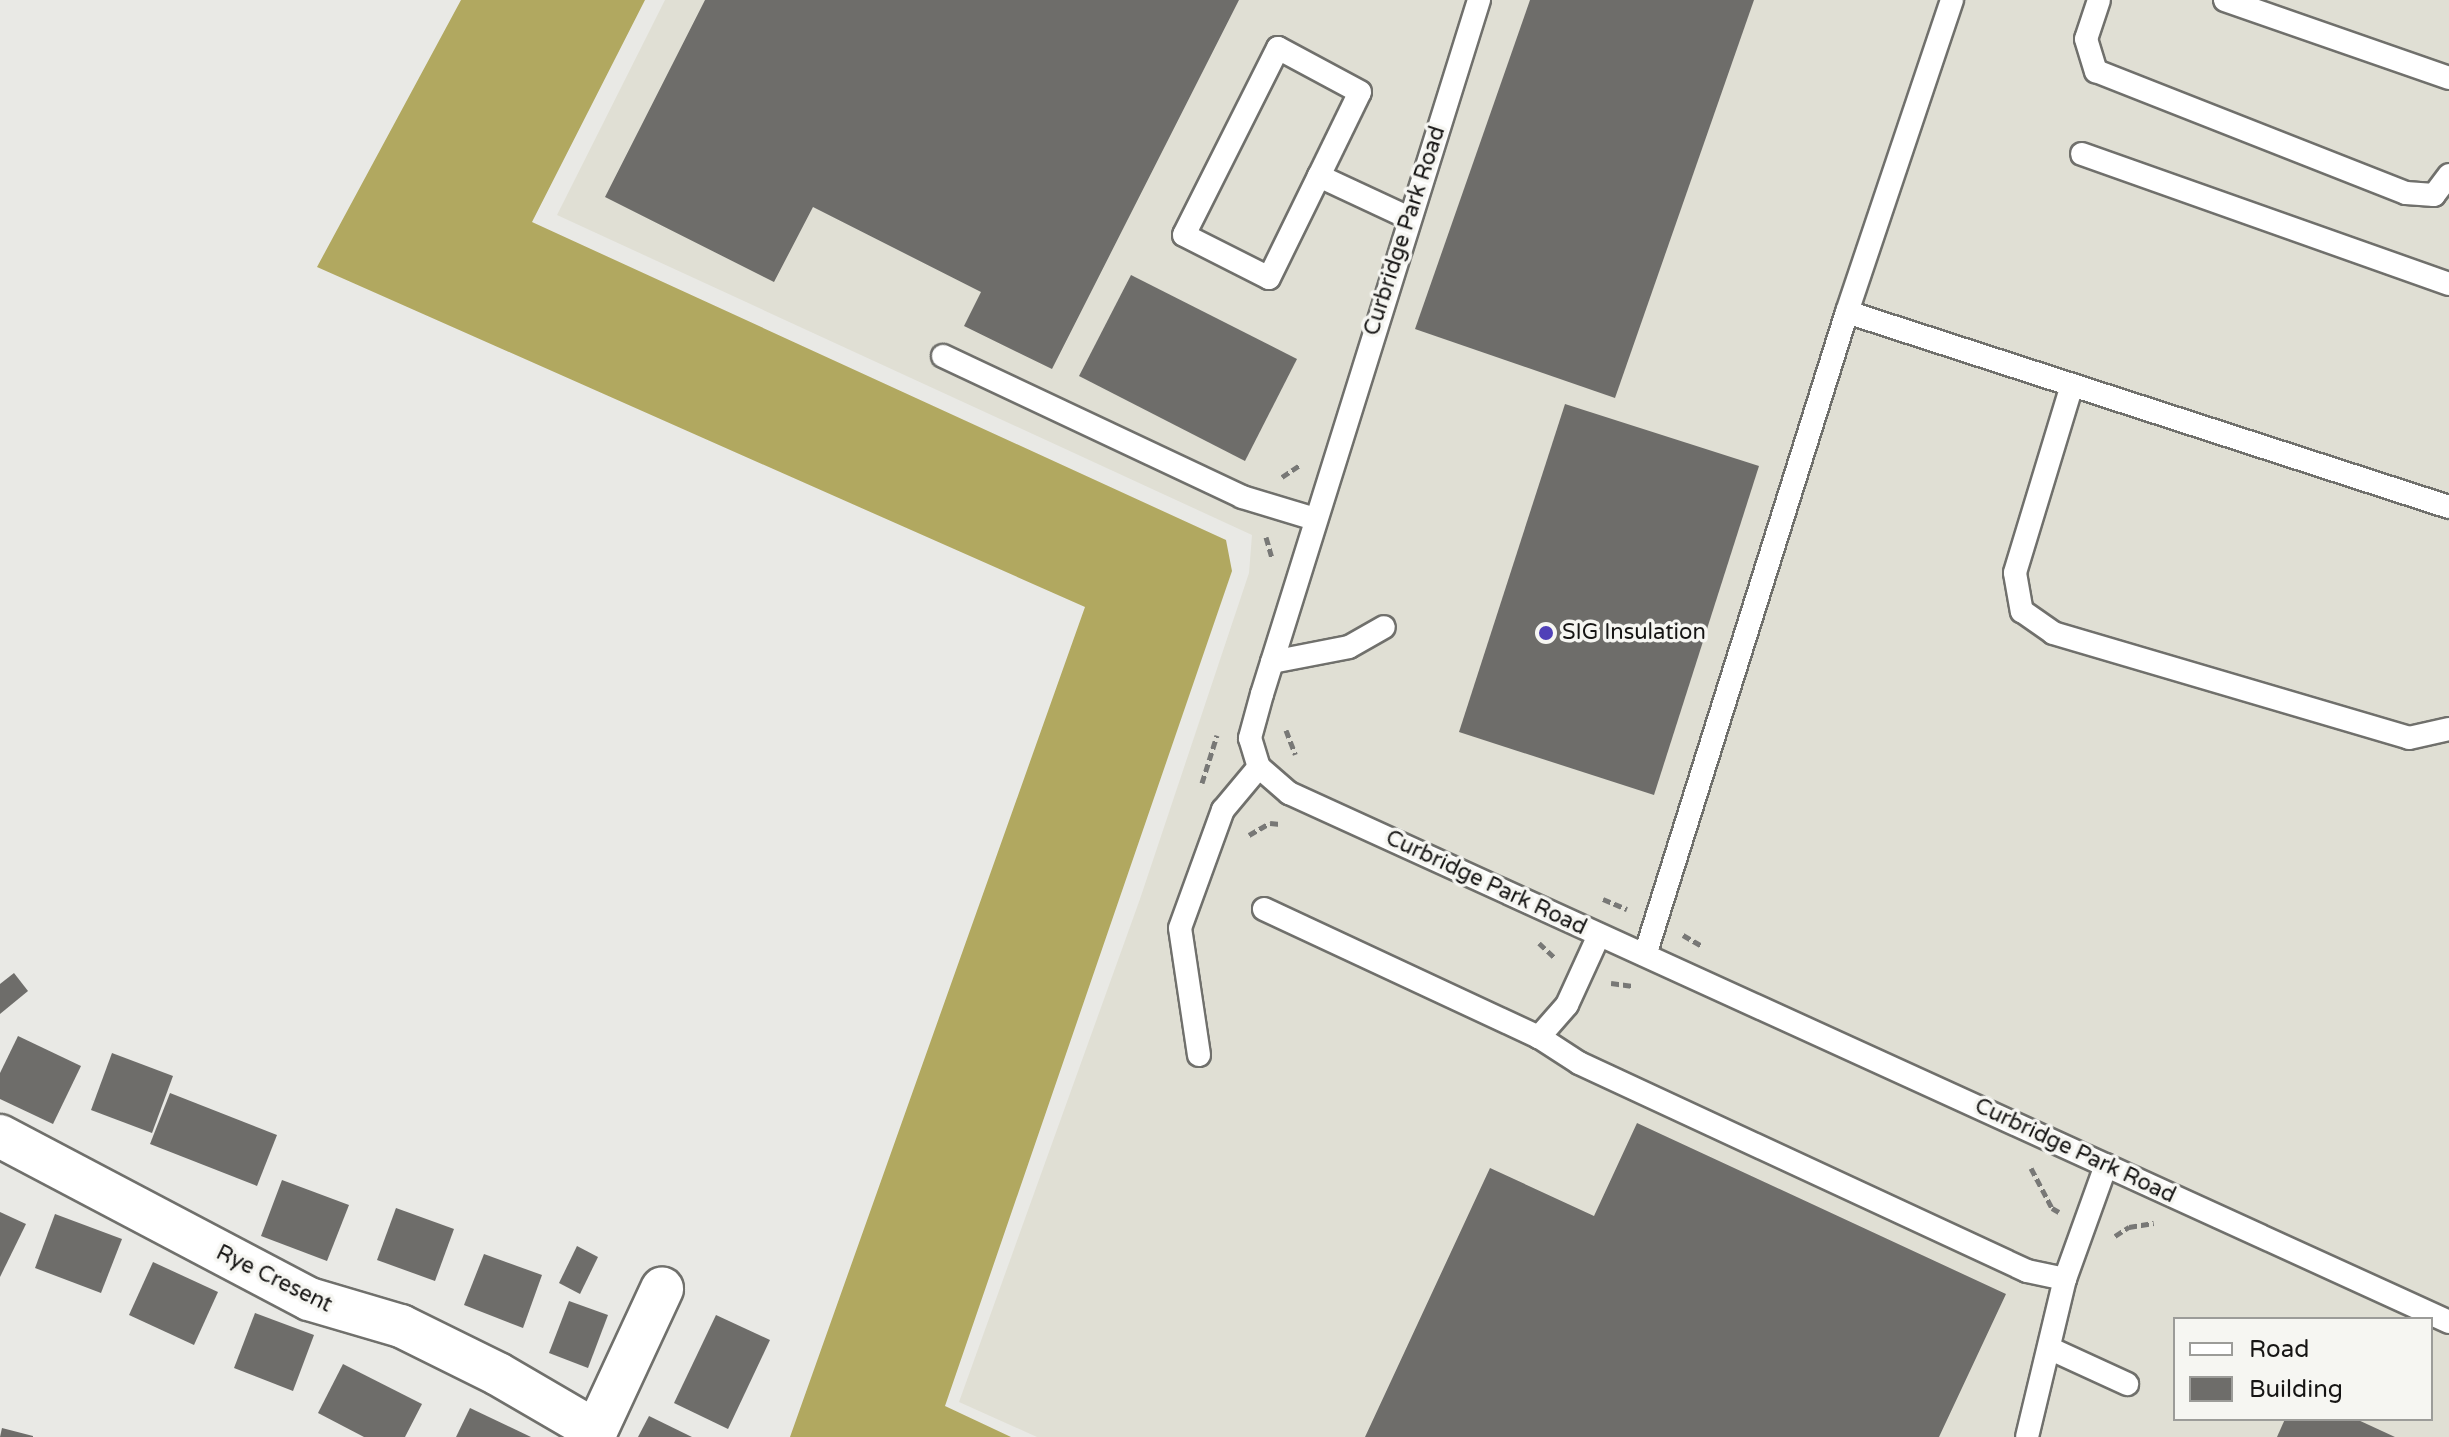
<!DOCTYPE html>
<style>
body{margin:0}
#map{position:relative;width:2449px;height:1437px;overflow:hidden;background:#e9e9e5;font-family:"Varela Round",sans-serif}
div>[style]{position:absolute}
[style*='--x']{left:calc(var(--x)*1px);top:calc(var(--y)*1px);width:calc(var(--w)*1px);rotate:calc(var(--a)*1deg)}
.built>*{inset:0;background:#e0dfd4}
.forest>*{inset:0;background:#b1a860}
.building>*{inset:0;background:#6e6d6a}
.path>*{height:5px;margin-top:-2.5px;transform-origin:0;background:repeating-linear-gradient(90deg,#787876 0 8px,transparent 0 12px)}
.roads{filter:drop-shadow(2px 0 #70706c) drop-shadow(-2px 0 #70706c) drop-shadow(0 2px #70706c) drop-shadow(0 -2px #70706c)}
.lane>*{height:22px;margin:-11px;padding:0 11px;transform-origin:11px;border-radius:11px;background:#fff}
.street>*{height:42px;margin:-21px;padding:0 21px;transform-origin:21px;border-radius:21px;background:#fff}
.dots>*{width:22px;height:22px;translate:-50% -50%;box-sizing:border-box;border:4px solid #f6f6f2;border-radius:50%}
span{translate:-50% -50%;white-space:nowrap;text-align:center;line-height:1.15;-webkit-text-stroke:7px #f6f6f2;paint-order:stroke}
.street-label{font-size:22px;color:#161514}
.poi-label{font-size:22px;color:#161514}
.left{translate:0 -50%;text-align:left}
.legend{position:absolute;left:2173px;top:1317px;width:260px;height:104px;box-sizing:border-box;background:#f6f6f2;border:2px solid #9c9c99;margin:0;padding:10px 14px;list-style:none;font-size:24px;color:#161514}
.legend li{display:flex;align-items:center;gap:16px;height:40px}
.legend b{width:40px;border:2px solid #9c9c99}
</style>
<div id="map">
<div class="built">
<div style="clip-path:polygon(evenodd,665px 0,2449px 0,2449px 1437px,1037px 1437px,959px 1402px,1140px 899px,1249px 573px,1252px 535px,557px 215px,665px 0,2175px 1319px,2431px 1319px,2431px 1419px,2175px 1419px,2175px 1319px)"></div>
</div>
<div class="forest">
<div style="clip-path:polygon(461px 0,645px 0,532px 222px,1226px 540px,1232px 571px,945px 1406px,1011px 1437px,790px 1437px,1085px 607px,317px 267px)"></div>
</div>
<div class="building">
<div style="clip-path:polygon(705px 0,1239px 0,1052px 369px,964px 326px,981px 292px,813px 207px,774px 282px,605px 197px)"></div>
<div style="clip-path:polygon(1530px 0,1754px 0,1615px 398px,1415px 329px)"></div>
<div style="clip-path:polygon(1131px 275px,1297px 359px,1245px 461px,1079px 376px)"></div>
<div style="clip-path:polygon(1565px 404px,1759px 466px,1654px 795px,1459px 732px)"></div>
<div style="clip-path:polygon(14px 973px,28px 991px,0 1014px,0 984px)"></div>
<div style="clip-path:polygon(18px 1036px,81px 1066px,53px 1124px,0 1099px,0 1073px)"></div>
<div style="clip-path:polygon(112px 1053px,173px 1076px,152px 1133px,91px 1110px)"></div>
<div style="clip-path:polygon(170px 1093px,277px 1135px,257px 1186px,150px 1144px)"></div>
<div style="clip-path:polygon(1637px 1123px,2006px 1294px,1939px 1437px,1365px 1437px,1490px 1168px,1594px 1216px)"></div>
<div style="clip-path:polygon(282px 1180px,349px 1205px,327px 1261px,261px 1236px)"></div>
<div style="clip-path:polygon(396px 1208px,454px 1229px,435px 1281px,377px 1260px)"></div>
<div style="clip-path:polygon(0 1212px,26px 1224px,0 1277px)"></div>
<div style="clip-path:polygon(55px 1214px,122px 1239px,101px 1293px,35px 1268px)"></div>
<div style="clip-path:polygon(577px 1246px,598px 1257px,580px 1294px,559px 1283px)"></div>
<div style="clip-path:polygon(484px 1254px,542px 1275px,523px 1328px,464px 1305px)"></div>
<div style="clip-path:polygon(153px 1262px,218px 1292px,194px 1345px,129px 1315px)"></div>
<div style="clip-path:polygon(569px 1301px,608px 1315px,588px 1368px,549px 1353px)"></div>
<div style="clip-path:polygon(255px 1313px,314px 1335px,293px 1391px,234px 1368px)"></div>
<div style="clip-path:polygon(716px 1315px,770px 1340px,728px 1429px,674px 1403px)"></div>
<div style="clip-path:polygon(343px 1364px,422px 1404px,405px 1437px,364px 1437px,318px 1413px)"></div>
<div style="clip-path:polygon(470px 1408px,531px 1437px,456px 1437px)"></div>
<div style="clip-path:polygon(649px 1416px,692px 1437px,638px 1437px)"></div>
<div style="clip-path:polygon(2285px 1419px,2356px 1419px,2395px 1437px,2277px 1437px)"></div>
<div style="clip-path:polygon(2px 1428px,33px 1436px,33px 1437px,0 1437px)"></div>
</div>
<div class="path">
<div style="--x:1282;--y:477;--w:22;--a:-34"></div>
<div style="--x:1266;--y:537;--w:22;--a:74"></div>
<div style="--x:1286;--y:730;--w:26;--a:69"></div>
<div style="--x:1202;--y:783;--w:50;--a:-72.6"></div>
<div style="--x:1249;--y:835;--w:24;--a:-30"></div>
<div style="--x:1270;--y:823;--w:10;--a:6"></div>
<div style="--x:1603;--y:899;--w:26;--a:23"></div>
<div style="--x:1683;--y:935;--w:22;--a:30"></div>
<div style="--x:1539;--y:943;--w:22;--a:43"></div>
<div style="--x:1611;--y:983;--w:22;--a:8"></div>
<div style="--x:2031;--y:1168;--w:45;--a:62.3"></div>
<div style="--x:2052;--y:1208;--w:8;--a:30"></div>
<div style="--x:2115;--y:1236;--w:17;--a:-33"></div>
<div style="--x:2129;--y:1227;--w:25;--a:-9"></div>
</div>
<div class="roads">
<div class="lane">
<div style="--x:1479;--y:0;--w:727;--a:107.36"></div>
<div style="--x:1262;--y:694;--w:46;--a:105.3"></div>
<div style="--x:1250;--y:738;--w:30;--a:73"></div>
<div style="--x:1259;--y:767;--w:40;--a:41"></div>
<div style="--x:1289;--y:793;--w:1275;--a:24.51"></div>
<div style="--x:2099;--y:0;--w:41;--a:108.4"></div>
<div style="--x:2086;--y:39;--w:34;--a:73"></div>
<div style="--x:2096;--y:71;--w:333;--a:21.5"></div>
<div style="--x:2406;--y:193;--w:28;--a:4"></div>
<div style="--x:2434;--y:195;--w:25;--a:-53"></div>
<div style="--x:2225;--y:0;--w:237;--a:19.2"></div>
<div style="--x:2082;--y:154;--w:389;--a:19.5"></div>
<div style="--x:1319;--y:176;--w:93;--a:-64"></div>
<div style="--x:1360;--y:92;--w:93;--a:-151.8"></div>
<div style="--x:1278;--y:48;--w:209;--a:116.7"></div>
<div style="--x:1184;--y:235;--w:95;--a:26.8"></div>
<div style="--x:1269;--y:278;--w:114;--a:-63.9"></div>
<div style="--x:1319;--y:176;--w:99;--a:25"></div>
<div style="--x:1847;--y:312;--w:633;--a:17.95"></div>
<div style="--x:943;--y:356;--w:331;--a:25.2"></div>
<div style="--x:1242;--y:497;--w:76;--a:16.8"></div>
<div style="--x:2072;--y:385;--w:196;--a:106.9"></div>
<div style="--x:2015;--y:573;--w:39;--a:80"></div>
<div style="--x:2022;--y:611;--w:38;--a:35"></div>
<div style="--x:2053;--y:633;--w:371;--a:16.4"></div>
<div style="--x:2409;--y:738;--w:41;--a:-12.7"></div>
<div style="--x:1272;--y:662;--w:78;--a:-11"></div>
<div style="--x:1349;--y:647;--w:40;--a:-29.7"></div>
<div style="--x:1264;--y:909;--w:303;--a:25"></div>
<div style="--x:1599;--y:935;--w:77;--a:114.6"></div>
<div style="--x:1567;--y:1005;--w:43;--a:131.2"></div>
<div style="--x:1539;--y:1037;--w:48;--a:33"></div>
<div style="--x:1579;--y:1063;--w:494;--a:24.9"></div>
<div style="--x:2027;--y:1271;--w:39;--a:12"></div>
<div style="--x:2065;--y:1279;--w:121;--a:-70.2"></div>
<div style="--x:1645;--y:955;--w:674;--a:-72.56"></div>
<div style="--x:1847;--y:312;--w:329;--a:-71.4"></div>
<div style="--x:1199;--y:1055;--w:128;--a:-98.5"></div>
<div style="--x:1180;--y:928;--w:126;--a:-70"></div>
<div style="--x:1223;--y:810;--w:56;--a:-50.1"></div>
<div style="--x:2051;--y:1349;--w:84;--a:24.7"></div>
<div style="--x:2027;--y:1437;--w:163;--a:-76.5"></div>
</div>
<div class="street">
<div style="--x:0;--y:1136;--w:349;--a:27.8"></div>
<div style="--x:309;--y:1299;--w:96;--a:16.4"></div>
<div style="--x:401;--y:1326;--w:108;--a:26.3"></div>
<div style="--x:498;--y:1374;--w:113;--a:30.2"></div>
<div style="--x:596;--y:1431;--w:6;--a:108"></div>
<div style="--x:596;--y:1431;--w:157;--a:-65.1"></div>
</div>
</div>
<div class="dots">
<div style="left:1546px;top:633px;background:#5041b8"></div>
</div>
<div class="street-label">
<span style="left:1405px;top:231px;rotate:-72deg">Curbridge Park Road</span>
<span style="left:1486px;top:883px;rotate:25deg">Curbridge Park Road</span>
<span style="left:2075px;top:1151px;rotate:25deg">Curbridge Park Road</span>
<span style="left:274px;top:1279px;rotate:26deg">Rye Cresent</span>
</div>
<div class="poi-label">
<span class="left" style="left:1562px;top:633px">SIG Insulation</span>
</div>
<ul class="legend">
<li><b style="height:10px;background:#fff"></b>Road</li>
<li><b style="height:22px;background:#6e6d6a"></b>Building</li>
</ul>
</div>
